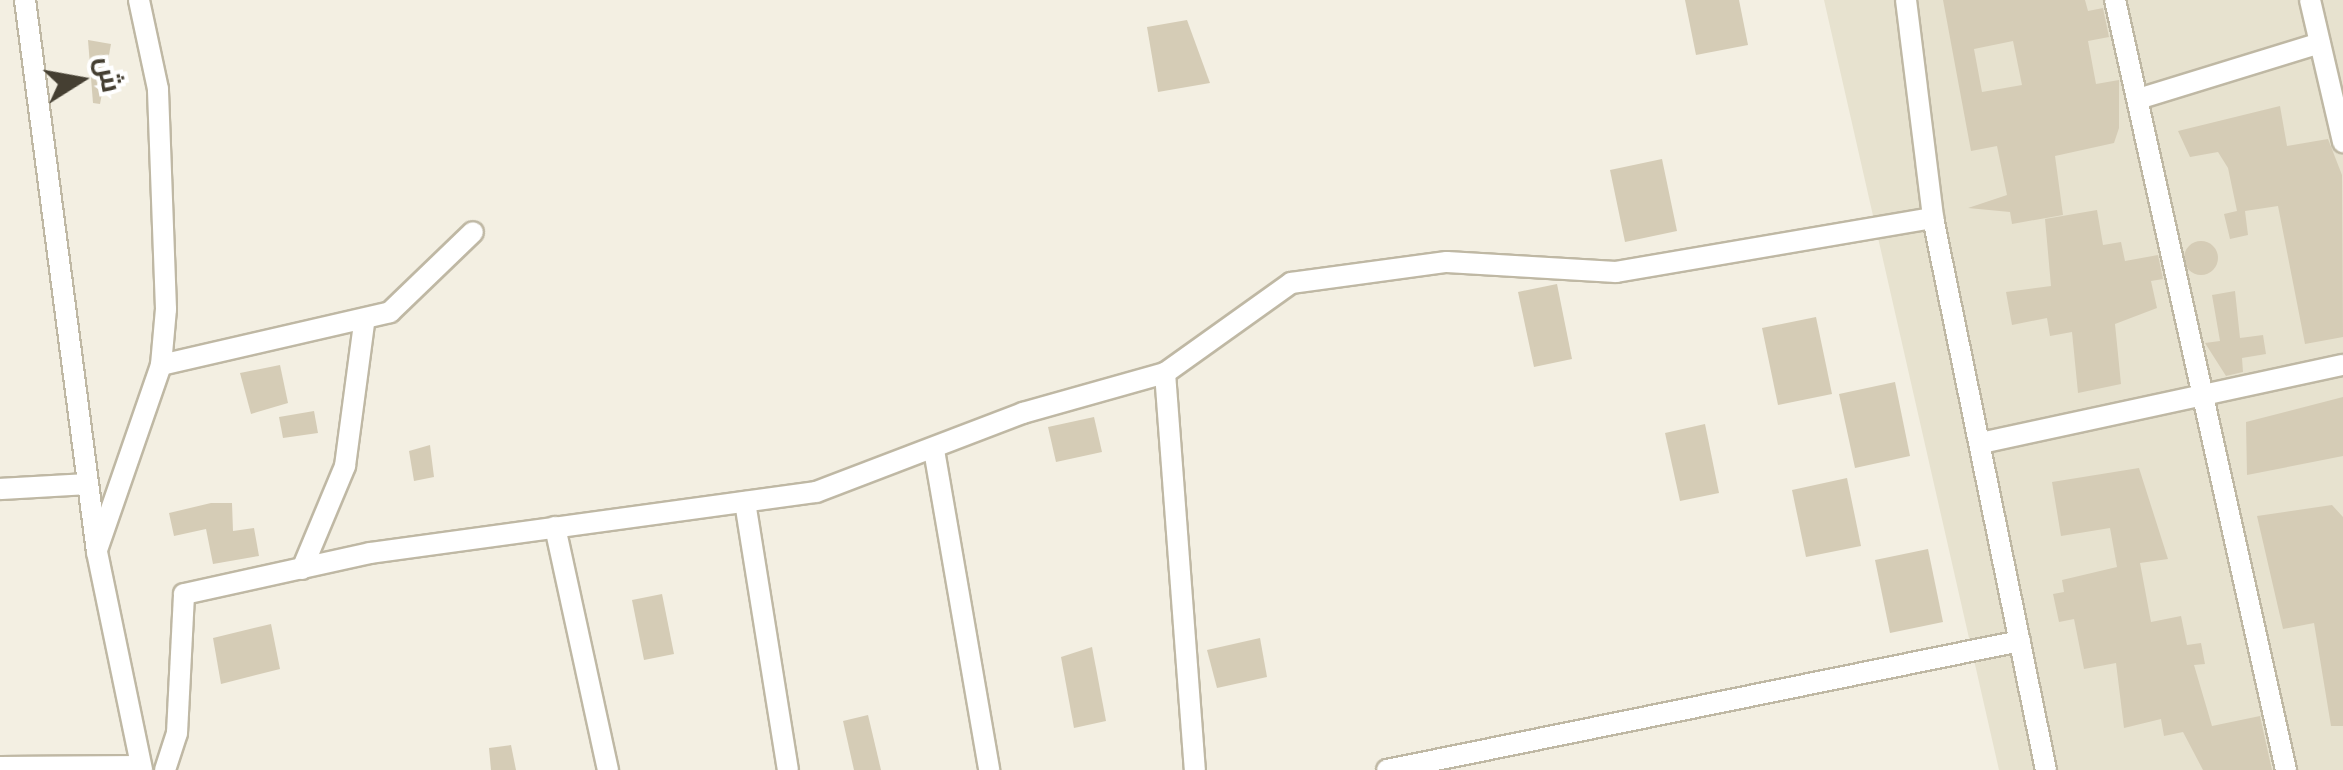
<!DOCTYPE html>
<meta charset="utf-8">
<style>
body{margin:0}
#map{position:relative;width:2343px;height:770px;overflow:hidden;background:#f3efe2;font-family:"Golos Text",Cairo,sans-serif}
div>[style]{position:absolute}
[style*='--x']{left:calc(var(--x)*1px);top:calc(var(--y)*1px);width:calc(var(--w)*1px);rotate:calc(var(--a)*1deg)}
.residential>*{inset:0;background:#e7e2cf}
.building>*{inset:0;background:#d5ccb6}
.round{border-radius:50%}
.roads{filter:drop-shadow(2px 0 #bfb8a4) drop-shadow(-2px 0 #bfb8a4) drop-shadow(0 2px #bfb8a4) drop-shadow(0 -2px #bfb8a4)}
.minor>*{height:20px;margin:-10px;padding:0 10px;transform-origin:10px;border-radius:10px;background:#fff}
span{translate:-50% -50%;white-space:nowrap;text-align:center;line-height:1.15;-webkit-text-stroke:8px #fff;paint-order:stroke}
.north{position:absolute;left:30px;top:30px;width:100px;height:100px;-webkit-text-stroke:8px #fff;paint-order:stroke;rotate:79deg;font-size:28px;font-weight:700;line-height:40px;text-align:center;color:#453f32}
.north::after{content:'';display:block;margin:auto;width:35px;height:45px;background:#453f32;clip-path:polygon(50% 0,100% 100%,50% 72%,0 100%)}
</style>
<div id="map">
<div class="residential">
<div style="clip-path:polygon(1824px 0,2343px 0,2343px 770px,1999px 770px)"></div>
</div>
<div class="building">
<div style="clip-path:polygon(1685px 0,1739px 0,1748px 45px,1696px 55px)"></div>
<div style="clip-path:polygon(evenodd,1943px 0,2085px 0,2088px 11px,2103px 8px,2109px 37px,2088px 41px,2096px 84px,2119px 80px,2119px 128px,2114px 143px,2055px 156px,2063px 215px,2012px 224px,2010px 212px,1968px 208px,2007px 195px,1997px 146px,1971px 151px,1943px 0,2013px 41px,2022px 85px,1982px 92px,1974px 49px,2013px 41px)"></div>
<div style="clip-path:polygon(1187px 20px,1210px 83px,1158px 92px,1147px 27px)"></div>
<div style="clip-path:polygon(88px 40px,111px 44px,100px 104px,93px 103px)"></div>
<div style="clip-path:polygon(2280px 106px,2287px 146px,2328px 139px,2342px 175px,2343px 337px,2305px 344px,2278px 206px,2245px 211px,2248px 235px,2230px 239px,2224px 214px,2237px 211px,2228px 168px,2218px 152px,2190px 157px,2178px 131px)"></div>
<div style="clip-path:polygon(1662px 159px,1677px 231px,1625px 242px,1610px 170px)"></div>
<div style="clip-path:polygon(2097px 210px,2103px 245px,2121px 242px,2125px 261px,2158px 255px,2163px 279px,2151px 281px,2157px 308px,2115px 324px,2121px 384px,2078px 393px,2072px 332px,2050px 336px,2047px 318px,2012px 325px,2006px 292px,2051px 286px,2045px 219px)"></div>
<div class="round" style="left:2184px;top:241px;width:34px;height:34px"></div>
<div style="clip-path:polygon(1557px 284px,1572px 359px,1534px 367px,1518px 292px)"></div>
<div style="clip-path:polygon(2235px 291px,2240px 338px,2263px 335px,2266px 354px,2242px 358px,2243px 372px,2226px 376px,2205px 343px,2220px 341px,2212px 295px)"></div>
<div style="clip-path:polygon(1816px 317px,1832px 394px,1778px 405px,1762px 328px)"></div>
<div style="clip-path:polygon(280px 365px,288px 403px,251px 414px,240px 373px)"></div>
<div style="clip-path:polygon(1895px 382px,1910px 456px,1855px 468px,1839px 394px)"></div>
<div style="clip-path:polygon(2343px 397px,2343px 456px,2247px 475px,2246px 422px)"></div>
<div style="clip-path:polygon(314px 411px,318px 433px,283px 438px,279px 417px)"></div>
<div style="clip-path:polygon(1094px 417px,1102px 452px,1056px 462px,1048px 427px)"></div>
<div style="clip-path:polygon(1705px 424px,1719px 493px,1680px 501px,1665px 433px)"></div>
<div style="clip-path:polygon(430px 445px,434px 477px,414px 481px,409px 451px)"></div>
<div style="clip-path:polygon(2139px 468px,2168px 559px,2140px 563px,2151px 622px,2181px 616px,2187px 645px,2201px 643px,2205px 664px,2194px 665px,2212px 726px,2260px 716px,2272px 770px,2203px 770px,2183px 732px,2164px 736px,2161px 719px,2124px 728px,2116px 663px,2084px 669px,2074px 619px,2059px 622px,2053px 594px,2064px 592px,2062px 580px,2117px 567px,2110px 528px,2061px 536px,2052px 482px)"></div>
<div style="clip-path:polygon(1847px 478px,1861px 546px,1806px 557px,1792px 490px)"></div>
<div style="clip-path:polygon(211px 503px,232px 503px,233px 531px,254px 528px,259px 556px,213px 564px,206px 529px,174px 536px,169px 513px)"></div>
<div style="clip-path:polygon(2332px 505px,2343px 517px,2343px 726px,2331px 726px,2314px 623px,2283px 629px,2257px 516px)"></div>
<div style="clip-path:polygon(1928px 549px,1943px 622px,1890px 633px,1875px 560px)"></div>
<div style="clip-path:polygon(662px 594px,674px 654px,644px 660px,632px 600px)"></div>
<div style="clip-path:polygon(271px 624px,280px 669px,221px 684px,213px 638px)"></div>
<div style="clip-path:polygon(1260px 638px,1267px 677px,1217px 688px,1207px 650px)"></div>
<div style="clip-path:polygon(1092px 647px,1106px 721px,1074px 728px,1061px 657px)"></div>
<div style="clip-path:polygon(868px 715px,881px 770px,854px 770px,843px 721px)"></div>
<div style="clip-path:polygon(511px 745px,516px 770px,491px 770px,489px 748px)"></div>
</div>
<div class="roads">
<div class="minor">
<div style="--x:25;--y:0;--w:557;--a:82.57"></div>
<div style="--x:97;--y:552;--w:223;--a:78.3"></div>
<div style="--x:1906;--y:0;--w:220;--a:82.9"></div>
<div style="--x:1933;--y:218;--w:563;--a:78.43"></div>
<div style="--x:2115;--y:0;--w:789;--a:77.48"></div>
<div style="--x:2310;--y:0;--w:146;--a:76.9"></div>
<div style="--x:2138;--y:99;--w:190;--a:-17.1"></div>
<div style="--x:161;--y:365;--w:235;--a:-13"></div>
<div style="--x:390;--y:312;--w:115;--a:-43.9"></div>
<div style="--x:1165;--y:373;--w:398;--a:85.7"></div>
<div style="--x:1981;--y:443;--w:370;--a:-12.2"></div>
<div style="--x:934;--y:450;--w:325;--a:80.2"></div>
<div style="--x:0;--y:489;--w:87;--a:-3.3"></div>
<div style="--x:745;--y:502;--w:271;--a:80.9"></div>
<div style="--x:555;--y:527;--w:249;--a:77.7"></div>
<div style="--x:97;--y:550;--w:196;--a:-70.9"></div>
<div style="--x:161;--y:365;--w:56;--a:-84.9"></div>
<div style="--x:166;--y:309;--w:220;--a:-92.1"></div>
<div style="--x:158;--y:89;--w:91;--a:-102.1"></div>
<div style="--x:302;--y:569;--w:112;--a:-67.3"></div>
<div style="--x:345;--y:466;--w:144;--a:-82.4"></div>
<div style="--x:0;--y:767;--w:140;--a:-0.4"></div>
<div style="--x:165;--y:770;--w:39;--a:-72"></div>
<div style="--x:177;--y:733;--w:139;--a:-87.1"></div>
<div style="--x:184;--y:594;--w:190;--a:-12.4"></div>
<div style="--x:370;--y:553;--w:450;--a:-7.8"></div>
<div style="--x:816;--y:492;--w:222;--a:-20.9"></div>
<div style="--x:1023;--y:413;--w:148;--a:-15.7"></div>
<div style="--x:1165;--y:373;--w:155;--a:-35.5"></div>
<div style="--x:1291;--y:283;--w:157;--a:-7.7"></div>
<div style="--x:1447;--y:262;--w:169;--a:3.4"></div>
<div style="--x:1616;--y:272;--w:322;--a:-9.7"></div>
<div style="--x:1387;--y:770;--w:646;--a:-11.52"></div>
</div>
</div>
<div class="north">ش</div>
</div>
